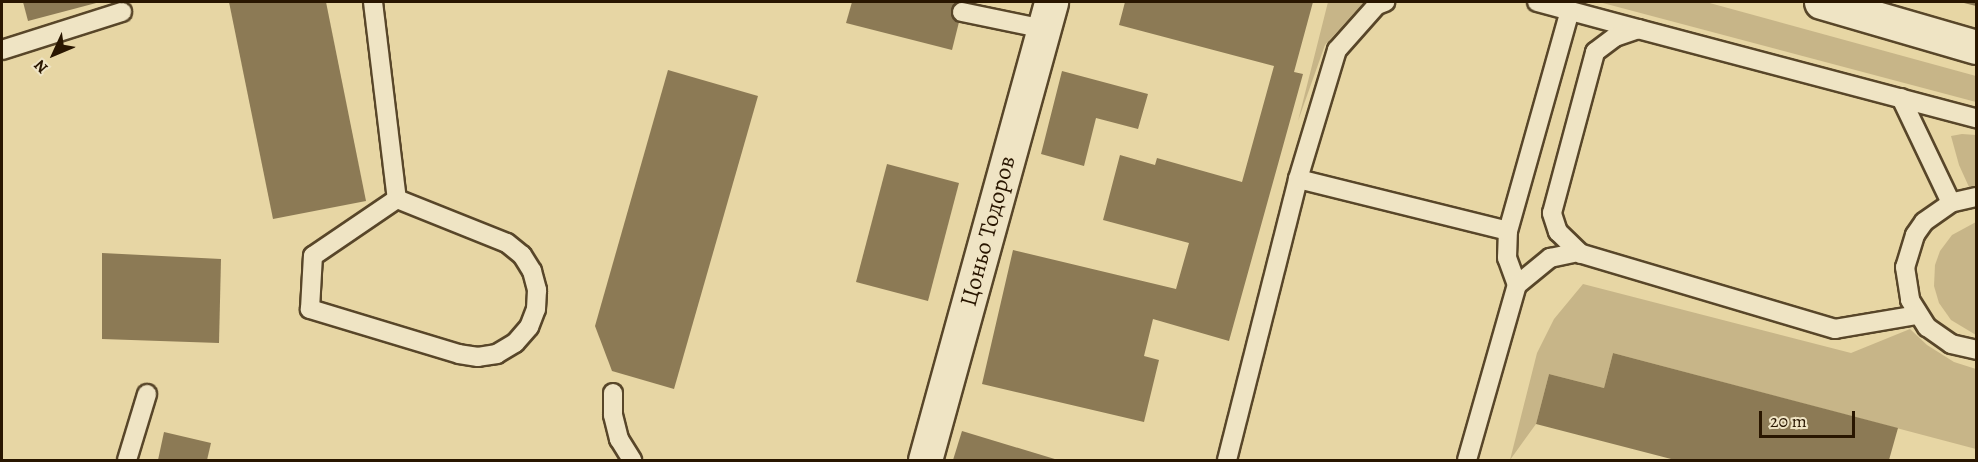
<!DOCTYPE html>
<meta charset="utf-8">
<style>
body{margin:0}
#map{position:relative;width:1978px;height:462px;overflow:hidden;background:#e7d6a4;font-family:Alegreya,serif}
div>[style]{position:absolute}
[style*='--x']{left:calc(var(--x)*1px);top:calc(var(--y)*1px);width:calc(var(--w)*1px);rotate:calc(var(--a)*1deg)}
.green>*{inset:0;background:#c7b588}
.building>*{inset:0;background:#8c7a55}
.roads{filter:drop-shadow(2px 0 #584629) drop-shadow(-2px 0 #584629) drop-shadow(0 2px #584629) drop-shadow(0 -2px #584629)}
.service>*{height:18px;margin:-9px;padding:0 9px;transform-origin:9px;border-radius:9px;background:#efe4c4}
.minor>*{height:33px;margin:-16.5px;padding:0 16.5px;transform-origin:16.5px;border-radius:16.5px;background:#efe4c4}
span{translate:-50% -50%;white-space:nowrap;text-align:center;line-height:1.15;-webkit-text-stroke:5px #efe4c4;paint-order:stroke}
.street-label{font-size:24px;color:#291600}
.frame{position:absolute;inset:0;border:3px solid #291600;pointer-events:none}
.north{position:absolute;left:24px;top:24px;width:60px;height:60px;-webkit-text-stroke:4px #efe4c4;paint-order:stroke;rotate:226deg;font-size:16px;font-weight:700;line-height:24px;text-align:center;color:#291600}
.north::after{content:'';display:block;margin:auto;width:21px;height:27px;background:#291600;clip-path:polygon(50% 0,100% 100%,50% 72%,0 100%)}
.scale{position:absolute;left:1759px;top:411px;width:96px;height:27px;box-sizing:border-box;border:3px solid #291600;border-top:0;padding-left:8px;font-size:18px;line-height:21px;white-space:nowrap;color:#291600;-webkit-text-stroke:4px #efe4c4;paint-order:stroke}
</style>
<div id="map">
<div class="green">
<div style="clip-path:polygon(1328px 2px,1364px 2px,1325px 45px,1298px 121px)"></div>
<div style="clip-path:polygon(1599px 2px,1706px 2px,1976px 76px,1976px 102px)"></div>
<div style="clip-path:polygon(1962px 134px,1976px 135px,1976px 186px,1969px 187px,1959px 165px,1951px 136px)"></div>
<div style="clip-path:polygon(1976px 222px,1976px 335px,1951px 320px,1939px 303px,1934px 286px,1935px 265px,1940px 251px,1952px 235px)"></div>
<div style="clip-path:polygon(1583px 284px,1851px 353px,1910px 329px,1927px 345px,1954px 362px,1976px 369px,1976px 449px,1613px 353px,1604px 388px,1549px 374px,1536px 424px,1510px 460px,1537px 353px,1554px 319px)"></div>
</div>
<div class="building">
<div style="clip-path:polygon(23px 2px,100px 2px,28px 21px)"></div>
<div style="clip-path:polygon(229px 2px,326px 2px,366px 201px,273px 219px)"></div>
<div style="clip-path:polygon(852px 2px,964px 2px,952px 50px,846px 23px)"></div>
<div style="clip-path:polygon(1125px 2px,1313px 2px,1294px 72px,1303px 74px,1229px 341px,1153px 319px,1144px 356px,1159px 360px,1144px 422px,982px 384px,1013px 250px,1176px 289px,1189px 243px,1103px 220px,1120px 155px,1155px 165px,1157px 158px,1242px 182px,1274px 66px,1119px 25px)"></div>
<div style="clip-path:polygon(1960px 2px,1976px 2px,1976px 6px)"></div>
<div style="clip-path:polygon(668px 70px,758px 96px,674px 389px,612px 371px,595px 326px)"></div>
<div style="clip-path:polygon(1062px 71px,1148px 94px,1138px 129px,1096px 118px,1084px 166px,1041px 154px)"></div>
<div style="clip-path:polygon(887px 164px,959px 183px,928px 301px,856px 282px)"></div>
<div style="clip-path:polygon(102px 253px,221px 259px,219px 343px,102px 339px)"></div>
<div style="clip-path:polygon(1613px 353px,1898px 428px,1889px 460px,1675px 460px,1536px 424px,1549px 374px,1604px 388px)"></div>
<div style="clip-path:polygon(962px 431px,1058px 460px,953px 460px)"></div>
<div style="clip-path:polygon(164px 432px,211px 443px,207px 460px,158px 460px)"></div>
</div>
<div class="roads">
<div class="service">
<div style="--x:373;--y:2;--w:198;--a:83.1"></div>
<div style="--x:1537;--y:2;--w:105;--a:15"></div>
<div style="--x:962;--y:12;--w:84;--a:11.7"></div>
<div style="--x:2;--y:50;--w:126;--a:-17.6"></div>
<div style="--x:1901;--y:98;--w:116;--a:64.5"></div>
<div style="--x:1298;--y:179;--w:216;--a:13.9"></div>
<div style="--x:1976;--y:197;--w:26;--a:167"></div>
<div style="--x:1951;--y:203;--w:33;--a:145"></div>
<div style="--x:1924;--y:222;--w:16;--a:125"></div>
<div style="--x:1915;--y:235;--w:34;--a:107"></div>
<div style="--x:1905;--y:267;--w:33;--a:81"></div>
<div style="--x:1910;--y:300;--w:32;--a:58"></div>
<div style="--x:1927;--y:327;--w:29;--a:35"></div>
<div style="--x:1951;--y:344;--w:26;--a:13"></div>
<div style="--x:397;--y:199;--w:118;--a:21.8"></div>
<div style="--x:507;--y:243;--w:19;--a:39"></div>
<div style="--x:522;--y:255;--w:19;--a:58"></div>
<div style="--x:532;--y:271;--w:20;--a:75"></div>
<div style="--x:537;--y:290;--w:19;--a:93"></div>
<div style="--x:536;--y:309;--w:19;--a:111"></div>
<div style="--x:529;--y:327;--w:21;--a:131"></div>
<div style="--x:515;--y:343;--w:21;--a:149"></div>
<div style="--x:497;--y:354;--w:19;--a:171"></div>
<div style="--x:478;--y:357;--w:19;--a:-171"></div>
<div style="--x:459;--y:354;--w:156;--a:-163.2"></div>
<div style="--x:310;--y:309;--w:53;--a:-86.8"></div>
<div style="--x:313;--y:256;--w:102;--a:-34.2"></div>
<div style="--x:1517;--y:285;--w:29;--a:-110"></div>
<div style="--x:1507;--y:258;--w:27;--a:-88"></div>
<div style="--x:1508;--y:231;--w:229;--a:-74.3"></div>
<div style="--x:1917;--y:315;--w:83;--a:170.3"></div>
<div style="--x:1835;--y:329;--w:265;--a:-163.5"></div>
<div style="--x:1581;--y:254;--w:32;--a:-136"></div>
<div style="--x:1558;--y:232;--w:20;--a:-108"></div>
<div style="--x:1552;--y:213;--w:167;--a:-75"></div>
<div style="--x:1595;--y:52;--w:25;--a:-37"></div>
<div style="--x:1615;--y:37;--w:24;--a:-19"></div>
<div style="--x:1638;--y:29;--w:350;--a:14.8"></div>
<div style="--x:613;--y:393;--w:22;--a:90"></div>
<div style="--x:613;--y:415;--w:25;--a:76"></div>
<div style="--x:619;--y:439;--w:25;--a:58"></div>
<div style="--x:127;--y:460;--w:69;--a:-73.1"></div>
<div style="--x:1227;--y:460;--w:290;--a:-75.8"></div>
<div style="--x:1298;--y:179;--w:135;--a:-73.2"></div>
<div style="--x:1337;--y:50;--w:60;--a:-48.4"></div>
<div style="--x:1377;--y:5;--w:9;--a:-21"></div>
<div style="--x:1467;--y:460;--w:182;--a:-74.1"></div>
<div style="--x:1517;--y:285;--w:43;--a:-39.3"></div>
<div style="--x:1550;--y:258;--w:29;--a:-12"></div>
</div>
<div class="minor">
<div style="--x:1821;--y:2;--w:161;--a:16.2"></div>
<div style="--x:925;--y:460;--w:475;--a:-74.6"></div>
</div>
</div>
<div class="street-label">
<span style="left:988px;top:231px;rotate:-75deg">Цоньо Тодоров</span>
</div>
<div class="frame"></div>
<div class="north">N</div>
<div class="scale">20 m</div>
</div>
